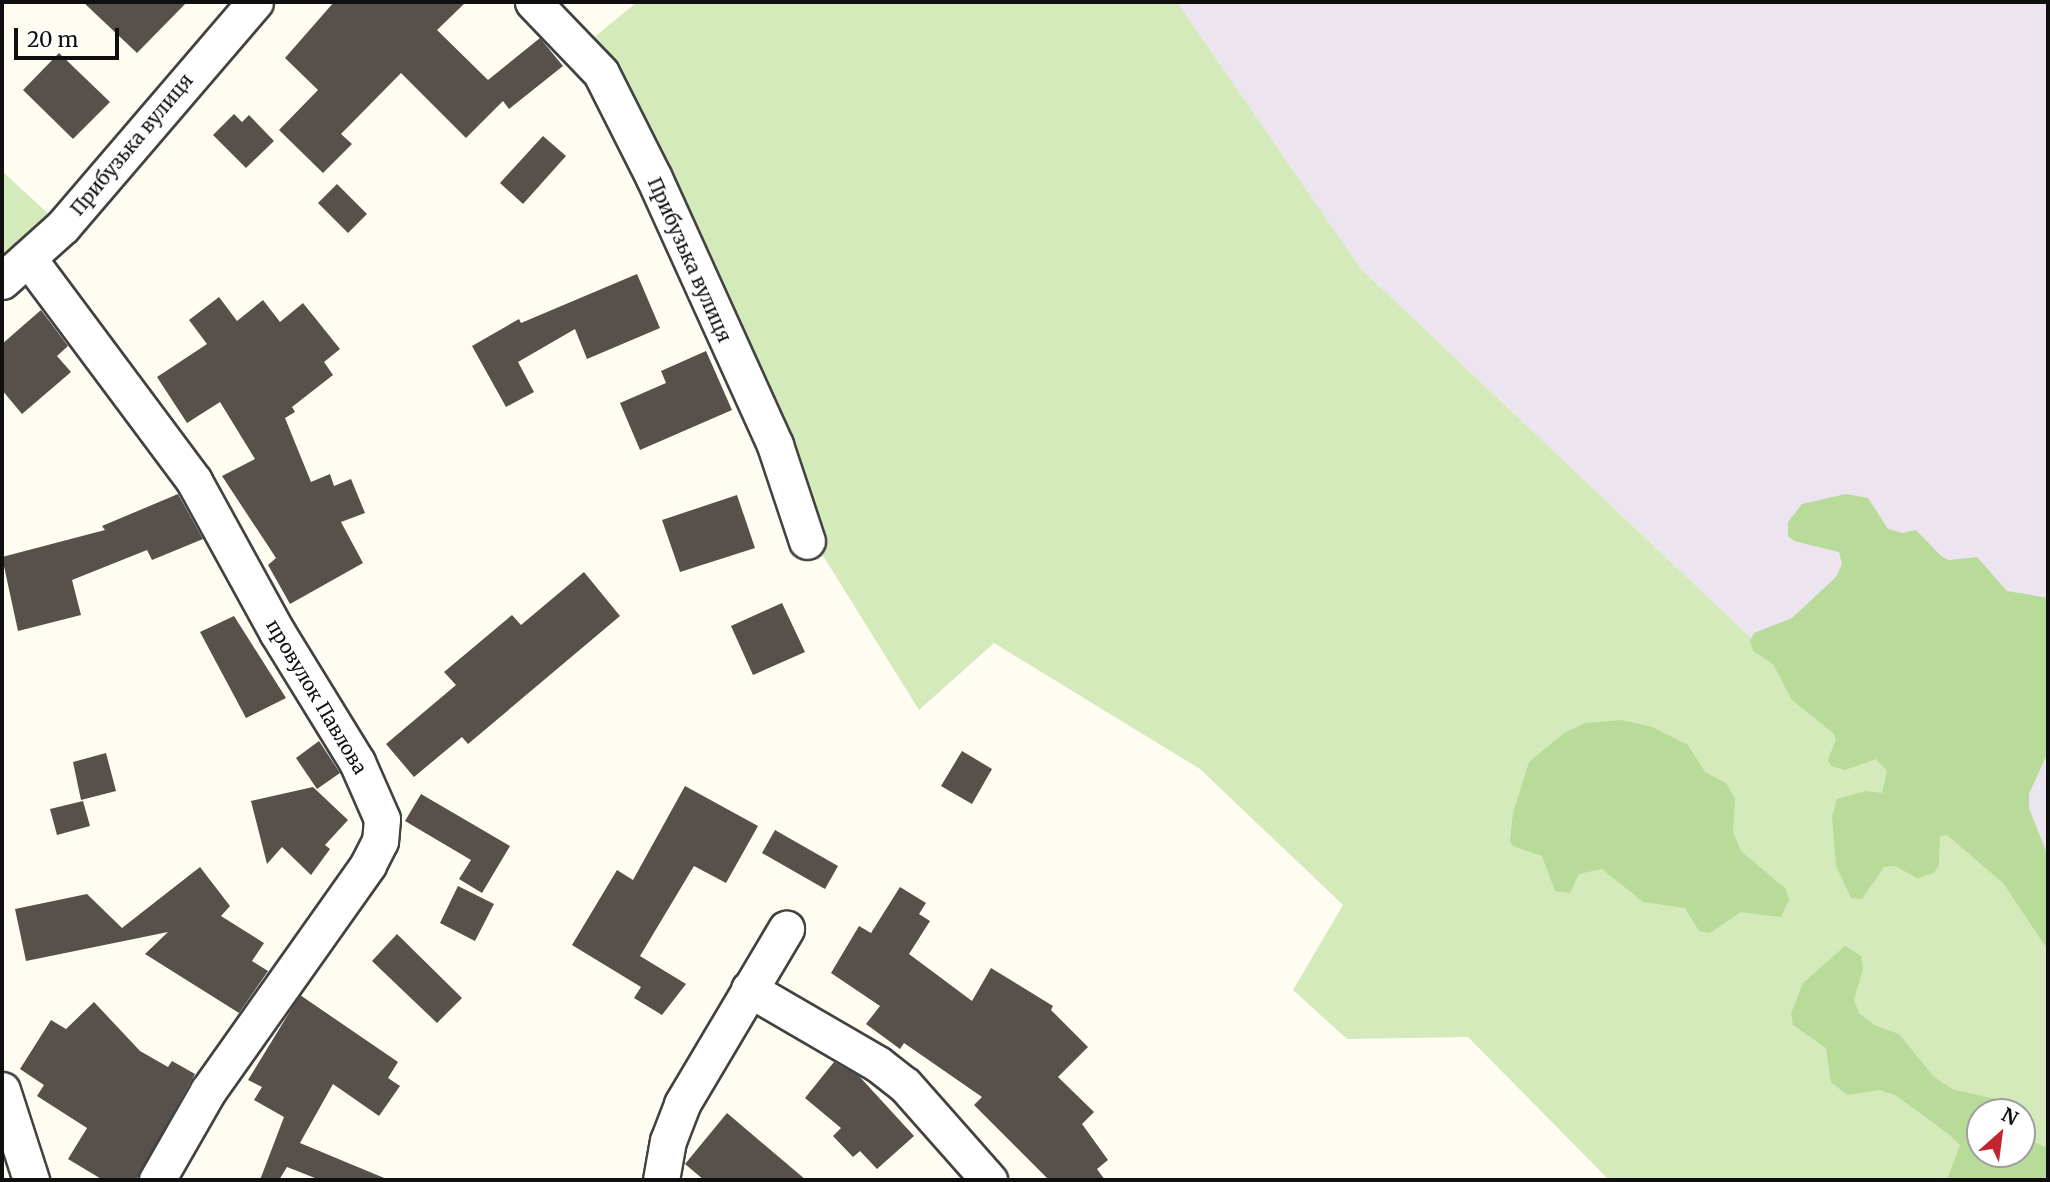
<!DOCTYPE html>
<meta charset="utf-8">
<style>
body{margin:0}
#map{position:relative;width:2050px;height:1182px;overflow:hidden;background:#fffcf2;font-family:Merriweather,serif}
div>[style]{position:absolute}
[style*='--x']{left:calc(var(--x)*1px);top:calc(var(--y)*1px);width:calc(var(--w)*1px);rotate:calc(var(--a)*1deg)}
.industrial>*{inset:0;background:#ece4ee}
.green>*{inset:0;background:#d4eaba}
.forest>*{inset:0;background:#b8db99}
.building>*{inset:0;background:#58504b}
.roads{filter:drop-shadow(2px 0 #424242) drop-shadow(-2px 0 #424242) drop-shadow(0 2px #424242) drop-shadow(0 -2px #424242)}
.minor>*{height:35px;margin:-17.5px;padding:0 17.5px;transform-origin:17.5px;border-radius:17.5px;background:#fff}
span{translate:-50% -50%;white-space:nowrap;text-align:center;line-height:1.15;-webkit-text-stroke:7px #fff;paint-order:stroke}
.street-label{font-size:19px;color:#0f0f0f}
.frame{position:absolute;inset:0;border:4px solid #0f0f0f;pointer-events:none}
.north{position:absolute;left:1966px;top:1098px;width:70px;height:70px;box-sizing:border-box;background:#fff;border:2px solid #9f9f9f;border-radius:50%;rotate:28deg;font-size:19px;font-weight:700;line-height:28px;text-align:center;color:#0f0f0f}
.north::after{content:'';display:block;margin:auto;width:24px;height:32px;background:#c22530;clip-path:polygon(50% 0,100% 100%,50% 72%,0 100%)}
.scale{position:absolute;left:14px;top:28px;width:105px;height:32px;box-sizing:border-box;border:4px solid #0f0f0f;border-top:0;padding-left:9px;font-size:21px;line-height:24px;white-space:nowrap;color:#0f0f0f;-webkit-text-stroke:5px #fff;paint-order:stroke}
</style>
<div id="map">
<div class="industrial">
<div style="clip-path:polygon(1177px 2px,2048px 2px,2048px 919px,1361px 269px)"></div>
</div>
<div class="green">
<div style="clip-path:polygon(evenodd,637px 2px,1177px 2px,1361px 269px,2048px 919px,2048px 1180px,1609px 1180px,1468px 1037px,1347px 1039px,1293px 990px,1343px 905px,1200px 769px,994px 643px,919px 710px,812px 538px,586px 44px,637px 2px,1980px 1112px,2022px 1112px,2022px 1154px,1980px 1154px,1980px 1112px)"></div>
<div style="clip-path:polygon(2px 171px,55px 220px,2px 268px)"></div>
</div>
<div class="forest">
<div style="clip-path:polygon(1846px 494px,1868px 498px,1888px 529px,1902px 533px,1916px 530px,1941px 556px,1949px 560px,1977px 557px,2007px 591px,2048px 598px,2048px 752px,2029px 794px,2029px 808px,2048px 856px,2048px 950px,2003px 883px,1947px 835px,1940px 836px,1939px 865px,1934px 873px,1917px 878px,1895px 866px,1884px 867px,1862px 899px,1851px 898px,1836px 866px,1832px 816px,1837px 799px,1865px 791px,1882px 793px,1887px 771px,1876px 759px,1845px 770px,1831px 766px,1828px 760px,1836px 739px,1833px 733px,1792px 700px,1773px 664px,1753px 651px,1750px 641px,1754px 633px,1792px 618px,1836px 577px,1842px 564px,1839px 552px,1794px 541px,1788px 536px,1788px 522px,1802px 504px)"></div>
<div style="clip-path:polygon(1622px 720px,1652px 727px,1688px 745px,1705px 772px,1726px 783px,1735px 799px,1733px 832px,1741px 851px,1786px 889px,1789px 900px,1781px 917px,1741px 912px,1710px 933px,1699px 931px,1685px 908px,1643px 902px,1602px 869px,1579px 874px,1570px 893px,1555px 891px,1542px 856px,1513px 846px,1510px 841px,1513px 813px,1529px 762px,1564px 733px,1585px 723px)"></div>
<div style="clip-path:polygon(1845px 946px,1861px 956px,1863px 969px,1854px 1000px,1859px 1013px,1874px 1025px,1899px 1034px,1934px 1077px,1952px 1089px,1995px 1099px,2010px 1108px,2011px 1112px,1980px 1112px,1980px 1154px,2022px 1154px,2022px 1137px,2048px 1148px,2048px 1180px,1947px 1180px,1960px 1145px,1946px 1132px,1895px 1095px,1879px 1090px,1847px 1095px,1831px 1082px,1826px 1048px,1793px 1025px,1791px 1014px,1803px 983px)"></div>
</div>
<div class="building">
<div style="clip-path:polygon(83px 2px,187px 2px,137px 53px)"></div>
<div style="clip-path:polygon(334px 2px,466px 2px,437px 30px,488px 80px,540px 38px,563px 66px,509px 109px,503px 101px,466px 138px,401px 73px,341px 134px,352px 144px,323px 173px,279px 130px,318px 90px,285px 58px)"></div>
<div style="clip-path:polygon(59px 53px,110px 102px,73px 139px,23px 90px)"></div>
<div style="clip-path:polygon(234px 114px,242px 122px,249px 115px,274px 141px,246px 168px,213px 135px)"></div>
<div style="clip-path:polygon(543px 136px,566px 156px,523px 204px,500px 183px)"></div>
<div style="clip-path:polygon(337px 184px,367px 214px,348px 233px,318px 203px)"></div>
<div style="clip-path:polygon(637px 274px,660px 328px,587px 359px,575px 329px,518px 362px,534px 392px,506px 407px,472px 346px,519px 319px,521px 323px)"></div>
<div style="clip-path:polygon(219px 297px,237px 321px,263px 300px,280px 322px,303px 303px,340px 349px,324px 362px,333px 375px,292px 407px,295px 412px,285px 418px,311px 482px,330px 474px,334px 486px,351px 479px,365px 513px,341px 522px,363px 563px,290px 604px,268px 565px,276px 558px,222px 476px,255px 459px,220px 402px,187px 423px,157px 377px,207px 344px,189px 320px)"></div>
<div style="clip-path:polygon(41px 310px,68px 346px,57px 356px,71px 372px,22px 414px,2px 390px,2px 344px)"></div>
<div style="clip-path:polygon(706px 351px,732px 410px,640px 450px,620px 403px,666px 383px,661px 371px)"></div>
<div style="clip-path:polygon(178px 494px,203px 539px,152px 560px,147px 550px,72px 580px,81px 615px,18px 631px,2px 557px,105px 530px,102px 526px)"></div>
<div style="clip-path:polygon(737px 495px,755px 548px,680px 572px,662px 520px)"></div>
<div style="clip-path:polygon(584px 572px,620px 616px,468px 744px,462px 737px,414px 777px,386px 744px,456px 685px,444px 672px,512px 615px,521px 625px)"></div>
<div style="clip-path:polygon(782px 603px,805px 652px,753px 675px,731px 626px)"></div>
<div style="clip-path:polygon(234px 616px,286px 698px,246px 718px,200px 632px)"></div>
<div style="clip-path:polygon(319px 741px,340px 773px,317px 789px,296px 758px)"></div>
<div style="clip-path:polygon(962px 751px,992px 769px,972px 804px,941px 786px)"></div>
<div style="clip-path:polygon(106px 753px,116px 791px,81px 800px,73px 762px)"></div>
<div style="clip-path:polygon(685px 786px,758px 826px,726px 883px,694px 866px,640px 956px,686px 984px,662px 1015px,634px 998px,641px 987px,572px 945px,617px 870px,633px 880px)"></div>
<div style="clip-path:polygon(313px 787px,348px 820px,325px 845px,330px 849px,311px 875px,282px 847px,267px 864px,251px 801px)"></div>
<div style="clip-path:polygon(421px 794px,510px 846px,482px 893px,459px 879px,471px 860px,405px 821px)"></div>
<div style="clip-path:polygon(83px 801px,90px 826px,57px 835px,50px 809px)"></div>
<div style="clip-path:polygon(775px 830px,838px 866px,825px 889px,762px 853px)"></div>
<div style="clip-path:polygon(200px 867px,230px 906px,221px 916px,264px 943px,252px 961px,268px 971px,239px 1013px,145px 954px,168px 932px,26px 961px,15px 909px,87px 894px,122px 928px)"></div>
<div style="clip-path:polygon(458px 886px,494px 904px,475px 941px,440px 923px)"></div>
<div style="clip-path:polygon(900px 887px,926px 903px,919px 914px,930px 921px,909px 954px,972px 1001px,991px 968px,1053px 1006px,1051px 1010px,1088px 1047px,1058px 1077px,1094px 1112px,1082px 1124px,1108px 1160px,1097px 1169px,1105px 1180px,1049px 1180px,974px 1105px,982px 1097px,904px 1043px,900px 1049px,866px 1024px,880px 1006px,831px 973px,859px 926px,871px 933px)"></div>
<div style="clip-path:polygon(397px 934px,462px 998px,437px 1023px,372px 961px)"></div>
<div style="clip-path:polygon(300px 995px,398px 1062px,388px 1078px,400px 1086px,379px 1116px,333px 1084px,300px 1143px,389px 1180px,320px 1180px,287px 1167px,279px 1180px,260px 1180px,284px 1117px,254px 1100px,262px 1087px,248px 1080px)"></div>
<div style="clip-path:polygon(94px 1002px,140px 1051px,168px 1067px,172px 1061px,195px 1074px,136px 1180px,103px 1180px,68px 1159px,87px 1128px,37px 1096px,44px 1085px,20px 1069px,51px 1020px,66px 1029px)"></div>
<div style="clip-path:polygon(834px 1062px,859px 1076px,914px 1136px,877px 1169px,860px 1151px,853px 1157px,833px 1136px,841px 1128px,805px 1098px)"></div>
<div style="clip-path:polygon(727px 1113px,806px 1180px,704px 1180px,685px 1164px)"></div>
</div>
<div class="roads">
<div class="minor">
<div style="--x:533;--y:2;--w:98;--a:46.2"></div>
<div style="--x:601;--y:73;--w:118;--a:63.2"></div>
<div style="--x:654;--y:178;--w:293;--a:65.6"></div>
<div style="--x:775;--y:445;--w:101;--a:71.6"></div>
<div style="--x:28;--y:258;--w:278;--a:53.3"></div>
<div style="--x:194;--y:481;--w:172;--a:61.2"></div>
<div style="--x:277;--y:632;--w:153;--a:58.4"></div>
<div style="--x:357;--y:762;--w:62;--a:66.3"></div>
<div style="--x:382;--y:819;--w:22;--a:95"></div>
<div style="--x:380;--y:841;--w:27;--a:117"></div>
<div style="--x:368;--y:865;--w:277;--a:125.3"></div>
<div style="--x:208;--y:1091;--w:103;--a:119.8"></div>
<div style="--x:2;--y:281;--w:82;--a:-42"></div>
<div style="--x:63;--y:226;--w:295;--a:-49.4"></div>
<div style="--x:749;--y:989;--w:149;--a:30.2"></div>
<div style="--x:878;--y:1064;--w:34;--a:38"></div>
<div style="--x:905;--y:1085;--w:127;--a:48.5"></div>
<div style="--x:2;--y:1090;--w:95;--a:72.1"></div>
<div style="--x:661;--y:1180;--w:40;--a:-80"></div>
<div style="--x:668;--y:1141;--w:40;--a:-69"></div>
<div style="--x:682;--y:1104;--w:204;--a:-59.3"></div>
</div>
</div>
<div class="street-label">
<span style="left:132px;top:145px;rotate:-50deg">Прибузька вулиця</span>
<span style="left:689px;top:260px;rotate:66deg">Прибузька вулиця</span>
<span style="left:316px;top:697px;rotate:59deg">провулок Павлова</span>
</div>
<div class="frame"></div>
<div class="north">N</div>
<div class="scale">20 m</div>
</div>
